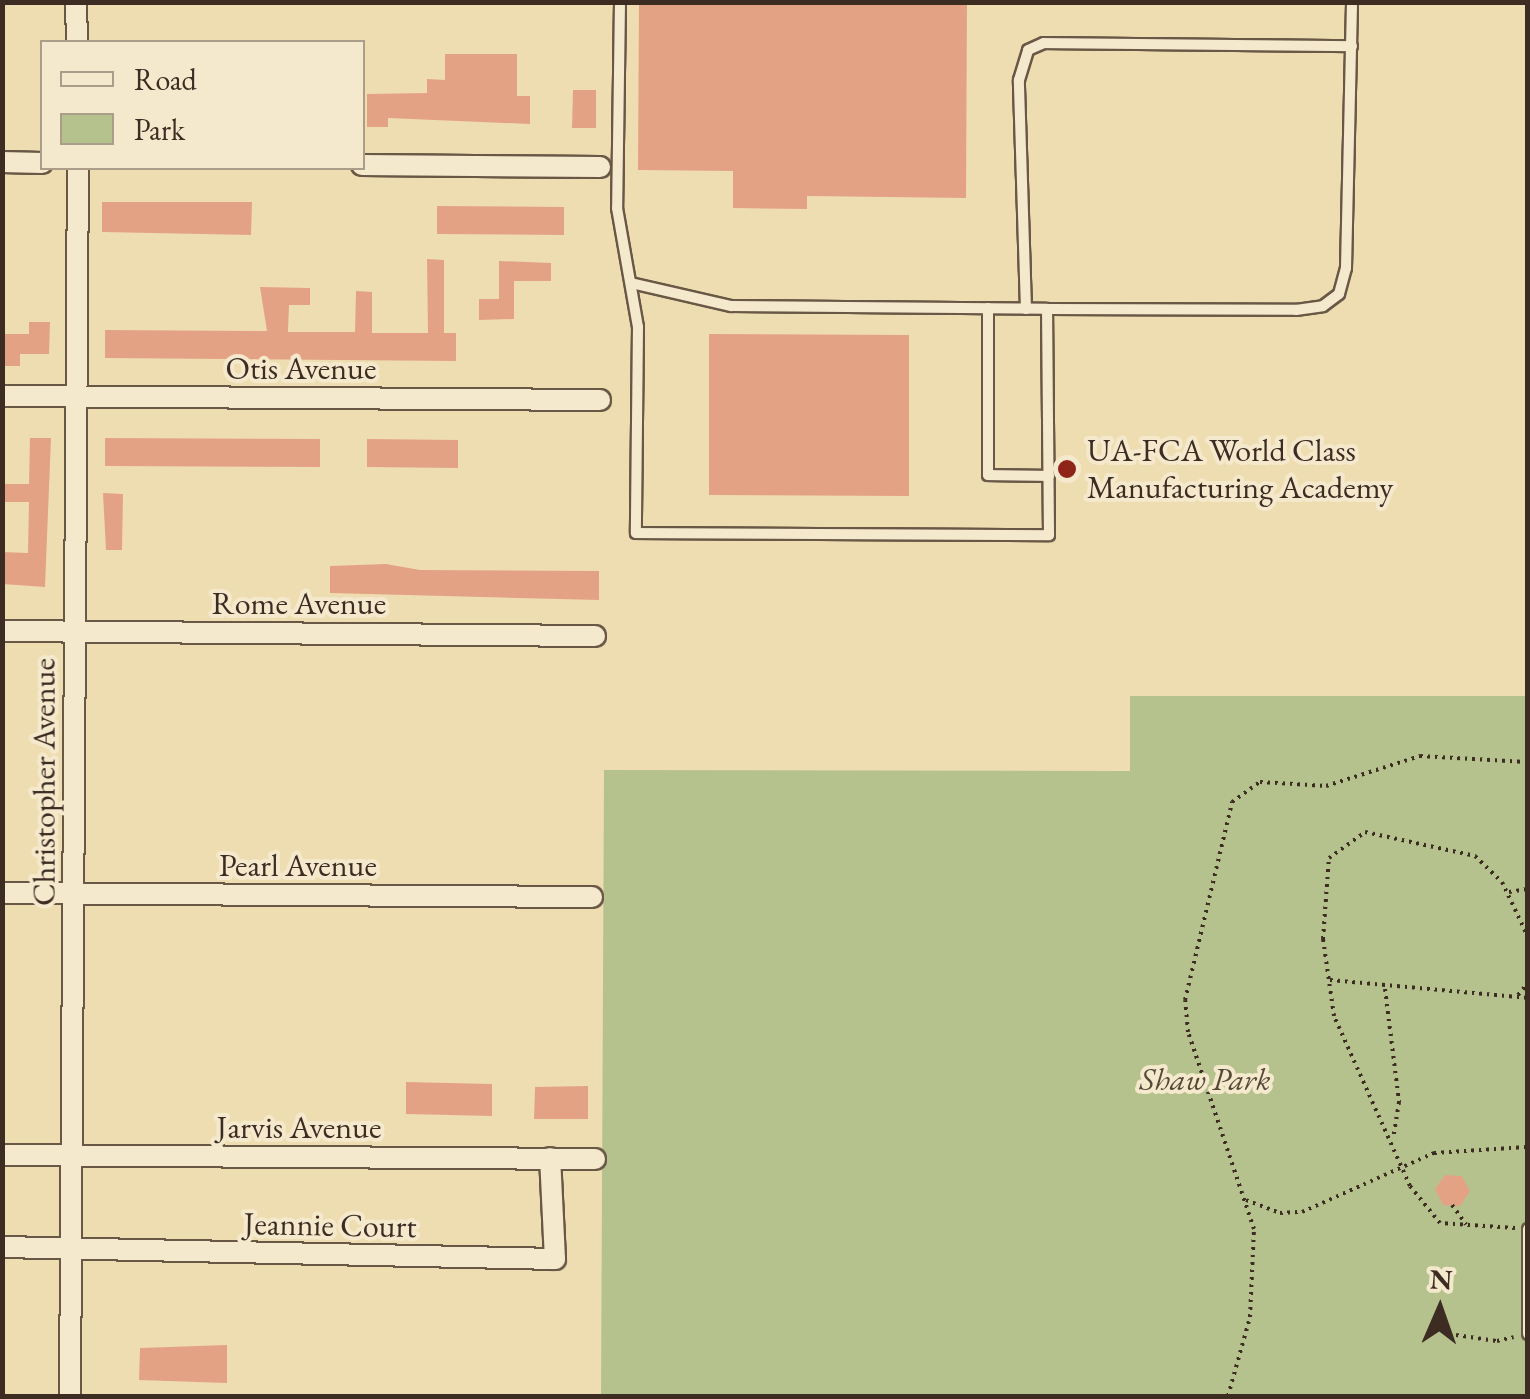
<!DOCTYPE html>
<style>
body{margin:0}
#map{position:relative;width:1530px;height:1399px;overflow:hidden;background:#efddb2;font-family:"EB Garamond",serif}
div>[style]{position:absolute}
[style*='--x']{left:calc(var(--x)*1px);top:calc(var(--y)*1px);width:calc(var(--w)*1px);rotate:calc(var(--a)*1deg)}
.green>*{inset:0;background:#b6c28e}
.building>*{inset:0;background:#e4a285}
.path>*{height:4px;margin-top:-2px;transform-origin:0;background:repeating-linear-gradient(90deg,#3d2c22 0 2.5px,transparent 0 7.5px)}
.roads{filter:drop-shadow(2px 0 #6a5846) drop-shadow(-2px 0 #6a5846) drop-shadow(0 2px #6a5846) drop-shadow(0 -2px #6a5846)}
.service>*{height:10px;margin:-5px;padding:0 5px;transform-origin:5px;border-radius:5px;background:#f5e9cd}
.minor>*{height:20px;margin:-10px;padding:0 10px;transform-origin:10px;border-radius:10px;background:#f5e9cd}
.dots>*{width:28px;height:28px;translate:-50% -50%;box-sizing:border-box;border:5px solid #f5e9cd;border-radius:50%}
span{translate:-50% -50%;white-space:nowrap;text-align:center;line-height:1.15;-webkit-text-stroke:8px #f5e9cd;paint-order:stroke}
.street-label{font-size:32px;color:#3d2c22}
.poi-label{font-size:32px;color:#3d2c22}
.left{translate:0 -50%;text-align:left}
.park-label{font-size:32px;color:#554a38;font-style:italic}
.frame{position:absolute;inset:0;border:5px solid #3d2c22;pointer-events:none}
.legend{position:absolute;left:40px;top:40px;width:325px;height:130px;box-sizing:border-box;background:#f5e9cd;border:2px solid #ab9d89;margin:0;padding:12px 18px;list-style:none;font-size:30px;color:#3d2c22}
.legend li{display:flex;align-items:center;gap:20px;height:50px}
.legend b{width:50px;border:2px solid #ab9d89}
.north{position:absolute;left:1390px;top:1259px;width:100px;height:100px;-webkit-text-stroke:8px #f5e9cd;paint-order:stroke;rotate:2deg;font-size:28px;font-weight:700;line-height:40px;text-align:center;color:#3d2c22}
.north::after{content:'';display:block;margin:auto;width:35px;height:45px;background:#3d2c22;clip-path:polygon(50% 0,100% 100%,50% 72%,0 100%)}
</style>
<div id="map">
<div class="green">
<div style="clip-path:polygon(1130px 696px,1527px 696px,1527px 1396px,601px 1396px,604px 770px,1130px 771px)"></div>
</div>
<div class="building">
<div style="clip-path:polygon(639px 2px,967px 2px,966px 198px,807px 196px,807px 209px,733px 208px,733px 171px,638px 170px)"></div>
<div style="clip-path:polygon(445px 54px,517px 54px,517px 96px,530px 96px,530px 124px,388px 118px,388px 127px,367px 127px,367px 94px,427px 93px,427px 79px,445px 80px)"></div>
<div style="clip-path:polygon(573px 90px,596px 90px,596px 128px,572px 128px)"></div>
<div style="clip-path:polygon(102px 202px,252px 202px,251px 235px,102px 232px)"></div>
<div style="clip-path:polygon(437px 206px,564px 207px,564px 235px,437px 234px)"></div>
<div style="clip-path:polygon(427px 259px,444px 260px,444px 333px,456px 333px,456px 361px,105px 358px,105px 330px,267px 331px,260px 287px,310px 288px,310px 305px,289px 305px,288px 332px,355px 332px,356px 291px,372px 292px,372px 333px,428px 333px)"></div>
<div style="clip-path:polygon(499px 261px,551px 263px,551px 281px,514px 281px,514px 319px,479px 320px,479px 299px,499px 299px)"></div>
<div style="clip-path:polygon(29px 322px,50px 322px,49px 354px,20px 354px,20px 366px,2px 366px,2px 334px,29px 334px)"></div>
<div style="clip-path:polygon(709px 334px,909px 335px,909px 496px,709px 495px)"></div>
<div style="clip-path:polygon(30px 438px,51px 438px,45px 587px,2px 584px,2px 552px,28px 553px,29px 502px,3px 502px,3px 484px,29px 484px)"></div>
<div style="clip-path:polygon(105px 438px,320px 439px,320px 467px,105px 466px)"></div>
<div style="clip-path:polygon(367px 439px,458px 440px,458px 468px,367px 467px)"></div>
<div style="clip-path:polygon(103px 493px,123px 494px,122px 550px,106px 550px)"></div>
<div style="clip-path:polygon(386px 564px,420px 570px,599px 571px,599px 600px,330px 593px,330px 566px)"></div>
<div style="clip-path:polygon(406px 1082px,492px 1084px,492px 1116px,406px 1114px)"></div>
<div style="clip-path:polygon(588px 1086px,588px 1119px,534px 1119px,535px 1087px)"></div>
<div style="clip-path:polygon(1445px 1175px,1462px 1176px,1470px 1191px,1460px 1206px,1443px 1205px,1435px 1189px)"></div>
<div style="clip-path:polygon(227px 1345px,227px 1383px,139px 1380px,140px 1348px)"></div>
</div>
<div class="path">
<div style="--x:1509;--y:892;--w:19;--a:-9"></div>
<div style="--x:1330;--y:980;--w:199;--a:5.2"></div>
<div style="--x:1385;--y:989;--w:114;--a:82.9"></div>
<div style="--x:1399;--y:1102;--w:36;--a:99"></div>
<div style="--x:1518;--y:995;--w:16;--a:-50"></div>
<div style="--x:1246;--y:1200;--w:36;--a:21"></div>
<div style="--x:1280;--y:1213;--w:22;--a:-3"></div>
<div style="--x:1302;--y:1212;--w:145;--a:-24.1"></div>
<div style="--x:1434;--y:1153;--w:94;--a:-3.7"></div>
<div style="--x:1452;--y:1205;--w:24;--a:54"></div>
<div style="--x:1515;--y:1228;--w:75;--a:-176.2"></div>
<div style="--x:1440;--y:1223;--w:48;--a:-129"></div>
<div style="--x:1410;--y:1186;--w:186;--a:-114.1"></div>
<div style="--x:1334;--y:1016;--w:78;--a:-98.1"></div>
<div style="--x:1323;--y:939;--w:81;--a:-85.8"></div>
<div style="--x:1329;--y:858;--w:44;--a:-35.8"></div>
<div style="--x:1365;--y:832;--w:113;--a:12.3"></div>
<div style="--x:1475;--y:856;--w:37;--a:44"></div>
<div style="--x:1502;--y:882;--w:61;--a:64.7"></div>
<div style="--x:1456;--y:1335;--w:41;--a:8.3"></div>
<div style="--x:1497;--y:1341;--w:17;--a:-13"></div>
<div style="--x:1228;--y:1396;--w:82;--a:-74.4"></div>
<div style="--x:1250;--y:1317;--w:88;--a:-87.4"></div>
<div style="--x:1254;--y:1229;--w:208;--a:-108.5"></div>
<div style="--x:1188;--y:1032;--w:32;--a:-95"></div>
<div style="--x:1185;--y:1000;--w:204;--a:-76.6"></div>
<div style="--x:1232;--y:802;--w:34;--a:-36"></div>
<div style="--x:1260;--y:782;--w:66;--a:3.5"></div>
<div style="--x:1326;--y:786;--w:99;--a:-17.7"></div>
<div style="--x:1420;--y:756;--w:108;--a:3.2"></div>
</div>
<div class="roads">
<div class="service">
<div style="--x:620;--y:2;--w:206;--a:90.8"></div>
<div style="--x:617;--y:208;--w:121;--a:80"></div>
<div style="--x:638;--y:327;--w:206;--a:90.6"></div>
<div style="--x:636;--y:533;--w:413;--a:0.3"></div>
<div style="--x:1049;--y:535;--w:226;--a:-90.5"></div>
<div style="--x:1047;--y:309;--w:249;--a:0.2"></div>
<div style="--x:1296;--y:310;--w:27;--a:-8"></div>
<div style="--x:1323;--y:306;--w:20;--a:-37"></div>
<div style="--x:1339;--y:294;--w:27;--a:-75"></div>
<div style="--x:1346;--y:268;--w:266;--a:-88.7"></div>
<div style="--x:631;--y:283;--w:103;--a:13"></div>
<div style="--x:731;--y:306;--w:316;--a:0.5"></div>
<div style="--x:988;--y:308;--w:167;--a:90"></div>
<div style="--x:988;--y:475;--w:61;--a:0.9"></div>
<div style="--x:1026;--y:309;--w:229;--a:-91.8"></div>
<div style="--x:1019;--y:80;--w:31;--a:-73"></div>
<div style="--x:1028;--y:50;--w:17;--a:-24"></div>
<div style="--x:1044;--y:43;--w:308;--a:0.6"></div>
<div style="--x:1528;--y:1229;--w:105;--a:90"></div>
</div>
<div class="minor">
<div style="--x:76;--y:2;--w:40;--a:88.6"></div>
<div style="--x:2;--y:162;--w:40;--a:1.4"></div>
<div style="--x:362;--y:165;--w:238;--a:0.5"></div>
<div style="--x:2;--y:396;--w:598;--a:0.38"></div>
<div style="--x:2;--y:631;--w:593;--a:0.48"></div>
<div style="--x:2;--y:893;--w:590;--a:0.39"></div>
<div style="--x:2;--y:1155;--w:593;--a:0.39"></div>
<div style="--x:2;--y:1247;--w:553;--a:1.24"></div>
<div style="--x:555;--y:1259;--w:101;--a:-92.8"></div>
<div style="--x:70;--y:1396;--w:1228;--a:-89.63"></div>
</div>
</div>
<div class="dots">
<div style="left:1067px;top:469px;background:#8f2418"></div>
</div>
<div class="street-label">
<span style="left:301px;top:368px">Otis Avenue</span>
<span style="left:299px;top:603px">Rome Avenue</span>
<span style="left:44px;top:782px;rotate:-90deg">Christopher Avenue</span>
<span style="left:298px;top:865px">Pearl Avenue</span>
<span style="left:299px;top:1127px">Jarvis Avenue</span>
<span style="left:330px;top:1225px;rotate:1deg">Jeannie Court</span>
</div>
<div class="poi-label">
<span class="left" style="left:1087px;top:469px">UA-FCA World Class<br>Manufacturing Academy</span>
</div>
<div class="park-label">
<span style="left:1205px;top:1079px">Shaw Park</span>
</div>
<div class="frame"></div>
<ul class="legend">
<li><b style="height:12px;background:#f5e9cd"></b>Road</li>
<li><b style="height:28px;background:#b6c28e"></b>Park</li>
</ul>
<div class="north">N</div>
</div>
